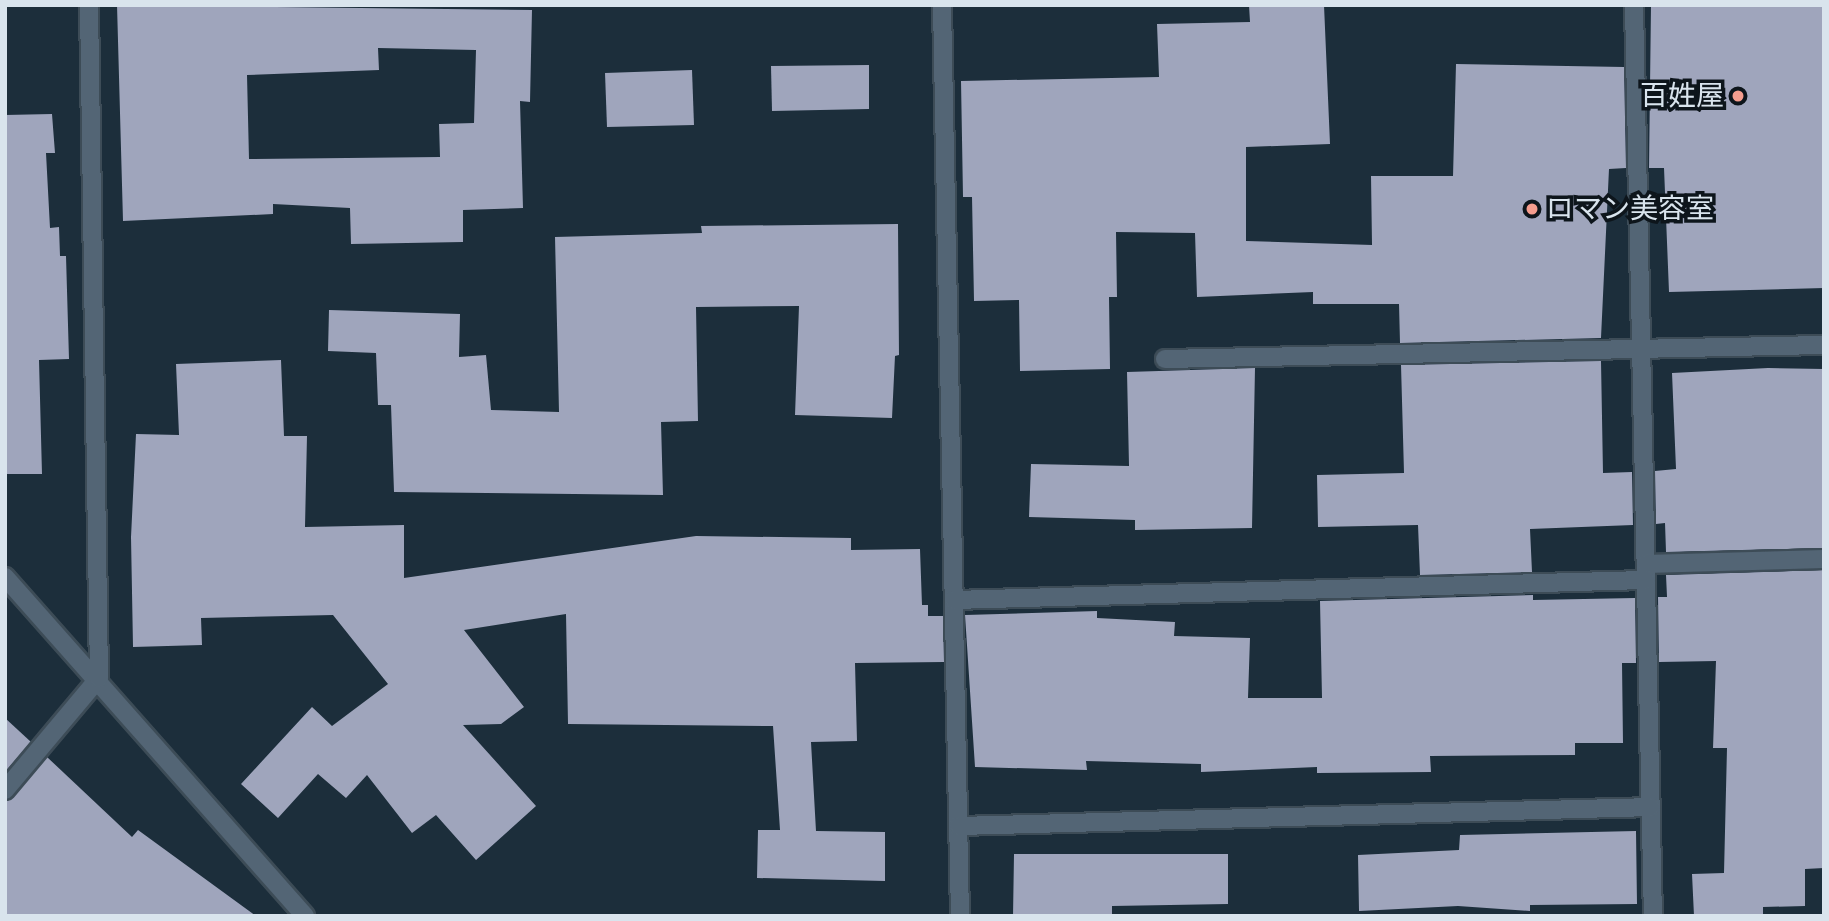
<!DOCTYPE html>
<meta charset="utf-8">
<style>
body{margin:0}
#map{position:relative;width:1829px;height:921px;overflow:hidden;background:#1c2e3b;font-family:"Zilla Slab","Noto Sans JP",serif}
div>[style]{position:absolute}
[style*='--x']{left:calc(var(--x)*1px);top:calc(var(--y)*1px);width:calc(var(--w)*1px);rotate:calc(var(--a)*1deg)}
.building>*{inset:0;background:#9fa5bc}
.roads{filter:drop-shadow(2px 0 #3d4c57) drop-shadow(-2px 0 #3d4c57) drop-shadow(0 2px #3d4c57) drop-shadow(0 -2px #3d4c57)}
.minor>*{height:18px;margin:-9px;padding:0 9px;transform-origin:9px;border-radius:9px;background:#536575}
.dots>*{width:19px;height:19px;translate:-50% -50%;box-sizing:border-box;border:4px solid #0d151b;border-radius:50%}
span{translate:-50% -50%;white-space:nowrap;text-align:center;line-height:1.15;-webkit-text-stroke:7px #0d151b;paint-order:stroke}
.poi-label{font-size:28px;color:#d9e4ed}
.right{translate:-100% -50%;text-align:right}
.left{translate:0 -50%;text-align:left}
.frame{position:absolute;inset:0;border:7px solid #d9e4ed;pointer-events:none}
</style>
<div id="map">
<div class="building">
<div style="clip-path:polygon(evenodd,117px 5px,532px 10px,530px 102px,520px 101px,523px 208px,463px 210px,463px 242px,351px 244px,350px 208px,273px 204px,273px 214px,123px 221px,117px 5px,378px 48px,476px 50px,474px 123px,439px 124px,440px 157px,249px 159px,247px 75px,379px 70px,378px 48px)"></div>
<div style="clip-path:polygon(1249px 5px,1324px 5px,1330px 144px,1246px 147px,1246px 241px,1372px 245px,1371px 176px,1453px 176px,1456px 64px,1624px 67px,1626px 168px,1609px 169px,1601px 338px,1400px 343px,1399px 304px,1313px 304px,1313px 292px,1197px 297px,1195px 233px,1116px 232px,1117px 297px,1109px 297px,1110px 369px,1020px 371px,1019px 300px,974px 301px,972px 197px,963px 197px,961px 81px,1159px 77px,1157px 24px,1250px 22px)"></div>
<div style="clip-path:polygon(1651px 5px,1824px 5px,1824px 288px,1669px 292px,1664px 168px,1649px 168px)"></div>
<div style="clip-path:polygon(869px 65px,869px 109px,772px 111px,771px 66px)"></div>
<div style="clip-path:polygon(692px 70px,694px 125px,607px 127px,605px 73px)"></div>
<div style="clip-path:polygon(52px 114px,55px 153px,46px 153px,50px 228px,59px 227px,60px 256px,66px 256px,69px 359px,39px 360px,42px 474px,5px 474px,5px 115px)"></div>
<div style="clip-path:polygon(898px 224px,899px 355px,895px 356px,892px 418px,795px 415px,799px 306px,696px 307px,698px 421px,661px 422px,663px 495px,394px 492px,391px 405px,378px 405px,376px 353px,328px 351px,329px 310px,460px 314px,459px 357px,486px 355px,491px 410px,559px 412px,555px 237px,702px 233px,701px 226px)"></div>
<div style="clip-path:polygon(281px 360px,284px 436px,307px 436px,305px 527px,404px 525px,404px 578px,696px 536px,851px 538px,851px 550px,920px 549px,922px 605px,928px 605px,928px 616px,943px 616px,944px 662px,855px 663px,857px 741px,811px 742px,816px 831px,885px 832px,885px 881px,757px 878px,758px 830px,780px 830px,773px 726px,568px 724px,566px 614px,464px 630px,524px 707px,501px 724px,463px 725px,536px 806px,476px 860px,436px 815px,412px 833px,367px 775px,346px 798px,318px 774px,278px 818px,241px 784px,312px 707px,332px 726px,388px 684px,333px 615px,201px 618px,202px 645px,133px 647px,131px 537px,136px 434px,179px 435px,176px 364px)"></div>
<div style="clip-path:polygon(1601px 361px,1603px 473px,1632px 472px,1633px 525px,1530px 529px,1532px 572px,1420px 575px,1418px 525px,1318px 527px,1317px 475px,1404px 473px,1401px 365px)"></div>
<div style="clip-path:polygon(1255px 368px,1252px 528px,1135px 530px,1135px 520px,1029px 517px,1031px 464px,1129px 466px,1127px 372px)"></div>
<div style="clip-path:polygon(1768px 368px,1824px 369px,1824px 548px,1666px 552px,1665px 523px,1656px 524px,1655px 471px,1676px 469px,1672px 373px)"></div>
<div style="clip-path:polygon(1824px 570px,1824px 868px,1805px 869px,1805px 906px,1763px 907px,1763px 916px,1694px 916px,1692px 874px,1724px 873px,1727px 748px,1713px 748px,1716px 661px,1659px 662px,1658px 597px,1667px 597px,1666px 575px)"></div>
<div style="clip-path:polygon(1533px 595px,1533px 600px,1635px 598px,1636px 663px,1622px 663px,1623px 743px,1575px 743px,1575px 755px,1430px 756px,1431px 772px,1317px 773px,1317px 767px,1201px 772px,1201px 764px,1086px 761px,1087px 770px,975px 767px,965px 615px,1097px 611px,1097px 618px,1175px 622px,1174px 636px,1250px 638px,1248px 698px,1322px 698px,1320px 601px)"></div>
<div style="clip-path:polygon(5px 718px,31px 742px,5px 772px)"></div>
<div style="clip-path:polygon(47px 757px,132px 837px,138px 830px,256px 916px,5px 916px,5px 801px)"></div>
<div style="clip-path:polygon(1636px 831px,1637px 904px,1530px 905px,1530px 911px,1458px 906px,1359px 911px,1358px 855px,1459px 850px,1460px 835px)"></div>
<div style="clip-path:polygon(1014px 854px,1228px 854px,1228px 904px,1112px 906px,1112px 916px,1013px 916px)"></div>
</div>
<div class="roads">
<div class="minor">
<div style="--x:942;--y:5;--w:911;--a:88.87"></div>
<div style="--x:1634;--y:5;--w:911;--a:88.81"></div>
<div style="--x:1165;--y:359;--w:659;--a:-1.22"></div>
<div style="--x:1646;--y:564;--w:178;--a:-1.6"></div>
<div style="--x:5;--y:577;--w:453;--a:48.5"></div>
<div style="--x:954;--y:600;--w:692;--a:-1.66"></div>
<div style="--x:5;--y:790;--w:146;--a:-50"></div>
<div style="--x:99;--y:678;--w:673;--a:-90.85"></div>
<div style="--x:959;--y:826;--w:692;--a:-1.57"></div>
</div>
</div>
<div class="dots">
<div style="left:1738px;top:96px;background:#f59d8e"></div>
<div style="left:1532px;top:209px;background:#f59d8e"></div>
</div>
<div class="poi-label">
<span class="right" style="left:1724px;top:96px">百姓屋</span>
<span class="left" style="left:1546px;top:209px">ロマン美容室</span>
</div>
<div class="frame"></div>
</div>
